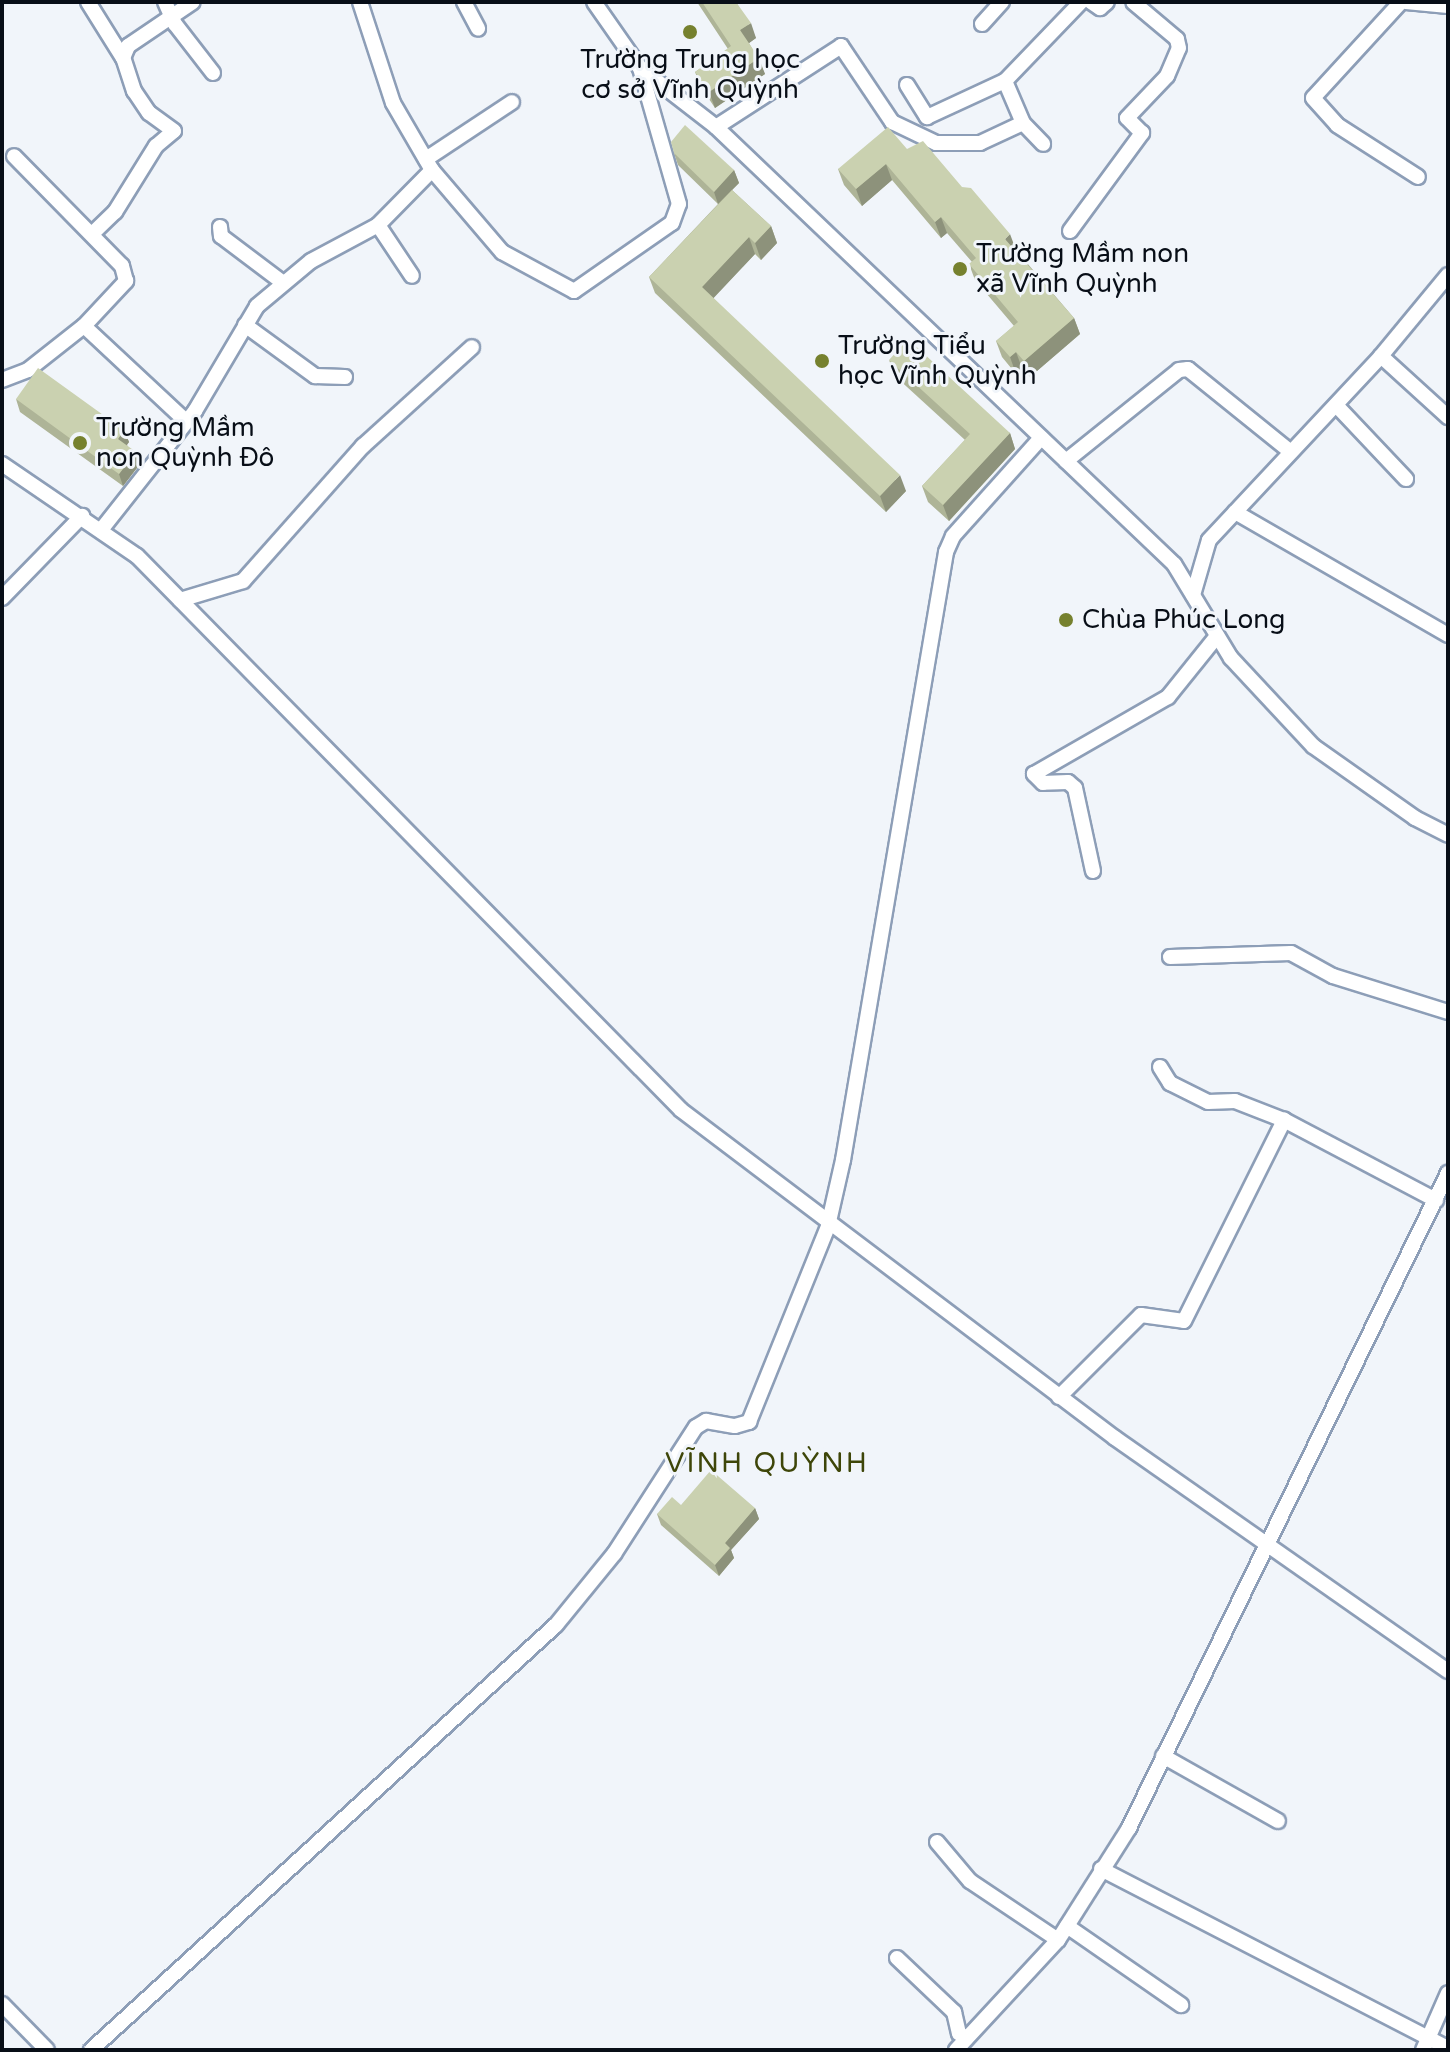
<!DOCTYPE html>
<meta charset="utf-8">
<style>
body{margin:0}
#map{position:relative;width:1450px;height:2052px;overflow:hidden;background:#f1f5fa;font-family:"Varela Round",sans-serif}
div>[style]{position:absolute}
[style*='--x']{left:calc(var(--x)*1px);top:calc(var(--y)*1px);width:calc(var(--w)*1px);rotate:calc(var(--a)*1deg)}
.roads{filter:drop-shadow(2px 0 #8d9eb7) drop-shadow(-2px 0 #8d9eb7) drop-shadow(0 2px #8d9eb7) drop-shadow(0 -2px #8d9eb7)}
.minor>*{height:14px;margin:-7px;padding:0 7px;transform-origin:7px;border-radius:7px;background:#fff}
.wall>*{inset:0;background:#aeb497}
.shaded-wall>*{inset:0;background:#8d927b}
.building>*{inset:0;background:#cad1b0}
.dots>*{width:22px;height:22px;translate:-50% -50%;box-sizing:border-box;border:4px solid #f1f5fa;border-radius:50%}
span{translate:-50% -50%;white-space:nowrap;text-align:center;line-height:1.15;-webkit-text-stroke:6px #f1f5fa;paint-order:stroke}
.poi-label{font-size:26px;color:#080e17}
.left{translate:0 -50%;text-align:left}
.neighbourhood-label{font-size:28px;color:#3e4609;letter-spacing:2px}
.frame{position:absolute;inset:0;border:4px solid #080e17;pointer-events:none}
</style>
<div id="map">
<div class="roads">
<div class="minor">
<div style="--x:88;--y:2;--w:66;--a:58"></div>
<div style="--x:165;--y:2;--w:24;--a:66"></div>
<div style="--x:175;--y:24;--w:62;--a:52.2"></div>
<div style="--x:360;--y:2;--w:106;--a:71.9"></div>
<div style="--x:393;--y:103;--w:78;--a:59.8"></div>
<div style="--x:432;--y:170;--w:108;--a:49.5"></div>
<div style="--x:502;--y:252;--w:82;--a:28.4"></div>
<div style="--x:574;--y:291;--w:119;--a:-34.8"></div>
<div style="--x:672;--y:223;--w:20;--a:-70"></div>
<div style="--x:679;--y:204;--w:141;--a:-106"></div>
<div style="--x:464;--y:2;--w:30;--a:62"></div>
<div style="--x:594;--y:2;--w:80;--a:55.1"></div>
<div style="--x:640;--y:68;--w:96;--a:37.8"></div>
<div style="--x:716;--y:127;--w:633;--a:43.66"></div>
<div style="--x:1174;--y:564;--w:110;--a:58.8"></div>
<div style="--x:1231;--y:658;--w:120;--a:47"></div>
<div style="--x:1313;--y:746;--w:125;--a:35.2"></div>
<div style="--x:1415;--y:818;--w:37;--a:27"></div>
<div style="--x:1091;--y:2;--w:11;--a:34"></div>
<div style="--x:1100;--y:8;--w:9;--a:-41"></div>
<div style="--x:1401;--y:2;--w:130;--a:132.5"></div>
<div style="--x:1313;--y:98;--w:36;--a:48"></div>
<div style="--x:1337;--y:125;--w:96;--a:32.7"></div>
<div style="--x:1406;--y:2;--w:42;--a:5.4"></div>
<div style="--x:982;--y:24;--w:30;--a:-48"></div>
<div style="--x:1005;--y:81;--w:46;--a:66.8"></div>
<div style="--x:907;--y:85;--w:38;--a:58"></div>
<div style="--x:927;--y:117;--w:86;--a:-24.8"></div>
<div style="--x:1005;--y:81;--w:110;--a:-46.1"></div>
<div style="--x:716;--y:127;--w:149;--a:-32.9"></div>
<div style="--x:841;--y:46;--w:92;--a:56.1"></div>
<div style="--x:892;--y:122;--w:49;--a:25.5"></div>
<div style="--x:936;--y:143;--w:44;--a:0"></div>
<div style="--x:980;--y:143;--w:47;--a:-24.9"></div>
<div style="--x:1023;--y:123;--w:29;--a:46"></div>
<div style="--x:426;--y:159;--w:103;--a:-33.5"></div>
<div style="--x:378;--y:225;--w:61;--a:56.3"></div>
<div style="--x:220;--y:227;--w:9;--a:84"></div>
<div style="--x:221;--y:236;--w:76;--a:37"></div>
<div style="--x:1070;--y:231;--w:122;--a:-53.7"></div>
<div style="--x:1142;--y:133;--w:21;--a:-135"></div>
<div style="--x:1127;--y:118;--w:58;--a:-46.4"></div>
<div style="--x:1167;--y:76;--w:30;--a:-67"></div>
<div style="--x:1179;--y:48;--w:9;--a:-103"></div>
<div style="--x:1177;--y:39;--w:57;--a:-139.9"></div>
<div style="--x:92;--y:234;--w:32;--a:-44"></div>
<div style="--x:115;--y:212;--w:78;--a:-58.2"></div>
<div style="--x:156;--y:146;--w:23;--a:-40"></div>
<div style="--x:174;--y:131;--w:31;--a:-144"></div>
<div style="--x:149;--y:113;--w:27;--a:-124"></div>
<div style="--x:134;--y:91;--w:35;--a:-108"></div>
<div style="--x:123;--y:58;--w:13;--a:-67"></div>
<div style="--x:128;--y:46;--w:78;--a:-34.1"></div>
<div style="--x:245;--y:325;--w:87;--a:36.1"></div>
<div style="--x:315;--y:376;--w:30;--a:2"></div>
<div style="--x:84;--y:326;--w:139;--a:43"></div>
<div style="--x:1381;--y:356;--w:91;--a:42.3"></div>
<div style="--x:2;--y:380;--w:28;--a:-21"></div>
<div style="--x:28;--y:370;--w:71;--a:-38.2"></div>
<div style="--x:84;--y:326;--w:62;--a:-47"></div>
<div style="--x:126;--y:281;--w:16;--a:-105"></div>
<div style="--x:122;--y:266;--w:154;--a:-134.5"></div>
<div style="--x:1336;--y:405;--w:102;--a:46.6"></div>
<div style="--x:1066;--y:461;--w:145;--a:-38.8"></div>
<div style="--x:1179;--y:370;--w:9;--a:-6"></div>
<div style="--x:1188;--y:369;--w:132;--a:38.9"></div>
<div style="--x:2;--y:464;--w:163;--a:34.3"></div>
<div style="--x:137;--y:556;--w:776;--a:45.52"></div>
<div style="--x:681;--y:1110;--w:544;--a:37.08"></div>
<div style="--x:1115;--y:1438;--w:406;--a:35"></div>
<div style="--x:1235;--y:512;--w:246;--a:30"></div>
<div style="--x:101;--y:530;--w:152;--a:-51.7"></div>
<div style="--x:195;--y:411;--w:122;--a:-59.4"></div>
<div style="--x:257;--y:306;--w:70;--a:-39.8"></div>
<div style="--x:311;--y:261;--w:76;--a:-28.2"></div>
<div style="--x:378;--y:225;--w:77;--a:-45.5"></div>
<div style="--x:1193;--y:595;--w:57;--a:-73.8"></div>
<div style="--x:1209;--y:540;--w:252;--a:-46.9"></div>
<div style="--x:1381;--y:356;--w:105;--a:-50.4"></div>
<div style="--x:2;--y:598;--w:115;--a:-45.7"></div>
<div style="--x:180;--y:600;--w:66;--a:-16.8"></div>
<div style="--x:243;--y:581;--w:181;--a:-48.4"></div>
<div style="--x:363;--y:446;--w:147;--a:-42.2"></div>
<div style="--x:1093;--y:871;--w:85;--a:-102.2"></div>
<div style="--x:1075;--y:788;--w:9;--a:-139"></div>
<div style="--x:1068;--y:782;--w:25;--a:178"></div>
<div style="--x:1043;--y:783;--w:13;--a:-135"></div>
<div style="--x:1034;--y:774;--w:155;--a:-29.9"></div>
<div style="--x:1168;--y:697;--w:78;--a:-51.2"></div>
<div style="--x:1170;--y:957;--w:121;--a:-1.9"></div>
<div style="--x:1291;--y:953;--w:48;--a:28.7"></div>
<div style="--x:1333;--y:976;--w:121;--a:17.4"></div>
<div style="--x:1160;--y:1067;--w:19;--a:58"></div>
<div style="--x:1170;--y:1083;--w:42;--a:26.6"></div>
<div style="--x:1208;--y:1102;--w:27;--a:-2"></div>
<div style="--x:1235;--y:1101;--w:53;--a:21.2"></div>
<div style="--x:1284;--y:1120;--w:172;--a:27.8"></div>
<div style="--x:1059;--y:1397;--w:116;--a:-45"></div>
<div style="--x:1141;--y:1315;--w:43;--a:7.9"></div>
<div style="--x:1184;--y:1321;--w:225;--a:-63.5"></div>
<div style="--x:1163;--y:1756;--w:132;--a:29.5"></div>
<div style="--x:937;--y:1842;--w:51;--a:49.8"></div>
<div style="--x:970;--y:1881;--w:106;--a:33.8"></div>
<div style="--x:1101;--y:1869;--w:390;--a:27.3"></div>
<div style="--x:1067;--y:1926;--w:139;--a:34.7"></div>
<div style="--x:897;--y:1958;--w:79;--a:43.5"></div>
<div style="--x:954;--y:2012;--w:22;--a:77"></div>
<div style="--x:959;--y:2033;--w:9;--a:41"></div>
<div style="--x:2;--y:2004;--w:64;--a:45.6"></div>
<div style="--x:91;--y:2050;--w:630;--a:-42.43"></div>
<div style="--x:556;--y:1625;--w:92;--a:-50.8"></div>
<div style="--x:614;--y:1554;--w:151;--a:-57.2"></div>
<div style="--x:696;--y:1427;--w:12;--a:-31"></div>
<div style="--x:706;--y:1421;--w:29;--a:10"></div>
<div style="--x:735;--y:1426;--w:15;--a:-16"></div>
<div style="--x:749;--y:1422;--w:211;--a:-68"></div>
<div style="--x:828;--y:1226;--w:68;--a:-77.2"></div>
<div style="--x:843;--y:1160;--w:617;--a:-80.38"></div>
<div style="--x:946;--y:552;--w:17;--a:-66"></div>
<div style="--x:953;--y:536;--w:132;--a:-48.1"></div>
<div style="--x:956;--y:2050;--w:150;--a:-47.2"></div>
<div style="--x:1058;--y:1940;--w:133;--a:-57.6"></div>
<div style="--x:1129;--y:1828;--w:729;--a:-64.03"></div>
<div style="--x:1423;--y:2050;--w:62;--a:-66.3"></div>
</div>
</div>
<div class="wall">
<div style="clip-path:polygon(697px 2px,736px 2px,756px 38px,749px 43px,765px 74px,715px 108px,701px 87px,695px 72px,728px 49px)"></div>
<div style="clip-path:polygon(907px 149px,1016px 250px,1074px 318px,1080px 334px,1030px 377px,1022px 368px,1016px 374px,1002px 357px,996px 341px,1014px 326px,975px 280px,969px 264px,972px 262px,947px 233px,941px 238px,892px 180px,862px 206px,844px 185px,838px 169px)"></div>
<div style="clip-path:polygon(674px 153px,734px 170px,739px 183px,732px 190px,771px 226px,777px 243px,761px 260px,755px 254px,713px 298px,906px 491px,886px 512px,655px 293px,649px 277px,718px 204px,678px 165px)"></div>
<div style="clip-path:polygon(889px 360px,1010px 433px,1015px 449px,949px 521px,928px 502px,922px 486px,965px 440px,895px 376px)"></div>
<div style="clip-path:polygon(16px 399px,124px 430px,129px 442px,127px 445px,140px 464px,123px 486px,20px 412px)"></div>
<div style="clip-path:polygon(681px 1505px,755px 1508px,759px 1519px,731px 1550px,734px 1558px,719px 1576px,661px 1525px,657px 1514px)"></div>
</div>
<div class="shaded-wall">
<div style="clip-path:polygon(751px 23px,756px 38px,745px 46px,740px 30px)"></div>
<div style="clip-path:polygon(759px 58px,765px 74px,715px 108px,709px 92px)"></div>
<div style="clip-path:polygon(886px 164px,892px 180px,862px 206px,856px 189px)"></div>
<div style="clip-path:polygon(734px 170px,739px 183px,718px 204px,714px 192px)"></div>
<div style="clip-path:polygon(941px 217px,947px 233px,941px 238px,935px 222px)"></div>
<div style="clip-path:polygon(771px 226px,777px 243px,761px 260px,755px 243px)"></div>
<div style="clip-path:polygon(1010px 234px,1016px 250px,1011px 255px,1005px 239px)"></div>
<div style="clip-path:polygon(749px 237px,755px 254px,708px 304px,702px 287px)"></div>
<div style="clip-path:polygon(1074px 318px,1080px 334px,1030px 377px,1024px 361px)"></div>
<div style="clip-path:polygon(1016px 352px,1022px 368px,1016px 374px,1010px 357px)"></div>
<div style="clip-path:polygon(124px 430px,129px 442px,122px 451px,118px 439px)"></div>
<div style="clip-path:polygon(1010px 433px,1015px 449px,949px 521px,943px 505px)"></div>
<div style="clip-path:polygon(136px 452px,140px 464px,123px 486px,119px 474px)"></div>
<div style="clip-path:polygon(900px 475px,906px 491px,886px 512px,880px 496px)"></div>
<div style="clip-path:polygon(755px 1508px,759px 1519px,731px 1550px,734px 1558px,719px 1576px,715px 1565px,725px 1543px)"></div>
</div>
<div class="building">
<div style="clip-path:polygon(702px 2px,736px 2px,751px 23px,740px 30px,759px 58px,709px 92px,695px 72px,731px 46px)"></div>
<div style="clip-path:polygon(685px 125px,734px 170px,714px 192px,674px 153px,671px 142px)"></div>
<div style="clip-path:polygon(888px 127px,907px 149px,923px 141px,962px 187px,971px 188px,1010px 234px,1005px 239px,1074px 318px,1024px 361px,1016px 352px,1010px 357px,996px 341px,1018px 322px,969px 264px,976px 258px,941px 217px,935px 222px,886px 164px,856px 189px,838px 169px)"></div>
<div style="clip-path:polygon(732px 190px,771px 226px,755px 243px,749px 237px,702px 287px,900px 475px,880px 496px,649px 277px)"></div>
<div style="clip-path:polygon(908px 339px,1010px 433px,943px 505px,922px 486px,970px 434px,889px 360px)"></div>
<div style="clip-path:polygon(38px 368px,124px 430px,118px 439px,136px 452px,119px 474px,16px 399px)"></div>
<div style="clip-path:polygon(711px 1470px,755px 1508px,725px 1543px,730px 1548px,715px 1565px,657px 1514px,672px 1497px,681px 1505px)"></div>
</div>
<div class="dots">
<div style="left:690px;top:32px;background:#76812e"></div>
<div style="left:960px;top:269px;background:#76812e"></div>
<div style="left:822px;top:361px;background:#76812e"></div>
<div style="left:80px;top:443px;background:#76812e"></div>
<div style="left:1066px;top:620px;background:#76812e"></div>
</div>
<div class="poi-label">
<span style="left:690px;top:75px">Trường Trung học<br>cơ sở Vĩnh Quỳnh</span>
<span class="left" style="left:976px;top:269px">Trường Mầm non<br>xã Vĩnh Quỳnh</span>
<span class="left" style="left:838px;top:361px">Trường Tiểu<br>học Vĩnh Quỳnh</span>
<span class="left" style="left:96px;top:443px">Trường Mầm<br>non Quỳnh Đô</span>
<span class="left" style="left:1082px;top:620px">Chùa Phúc Long</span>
</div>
<div class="neighbourhood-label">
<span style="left:767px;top:1463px">VĨNH QUỲNH</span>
</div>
<div class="frame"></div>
</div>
